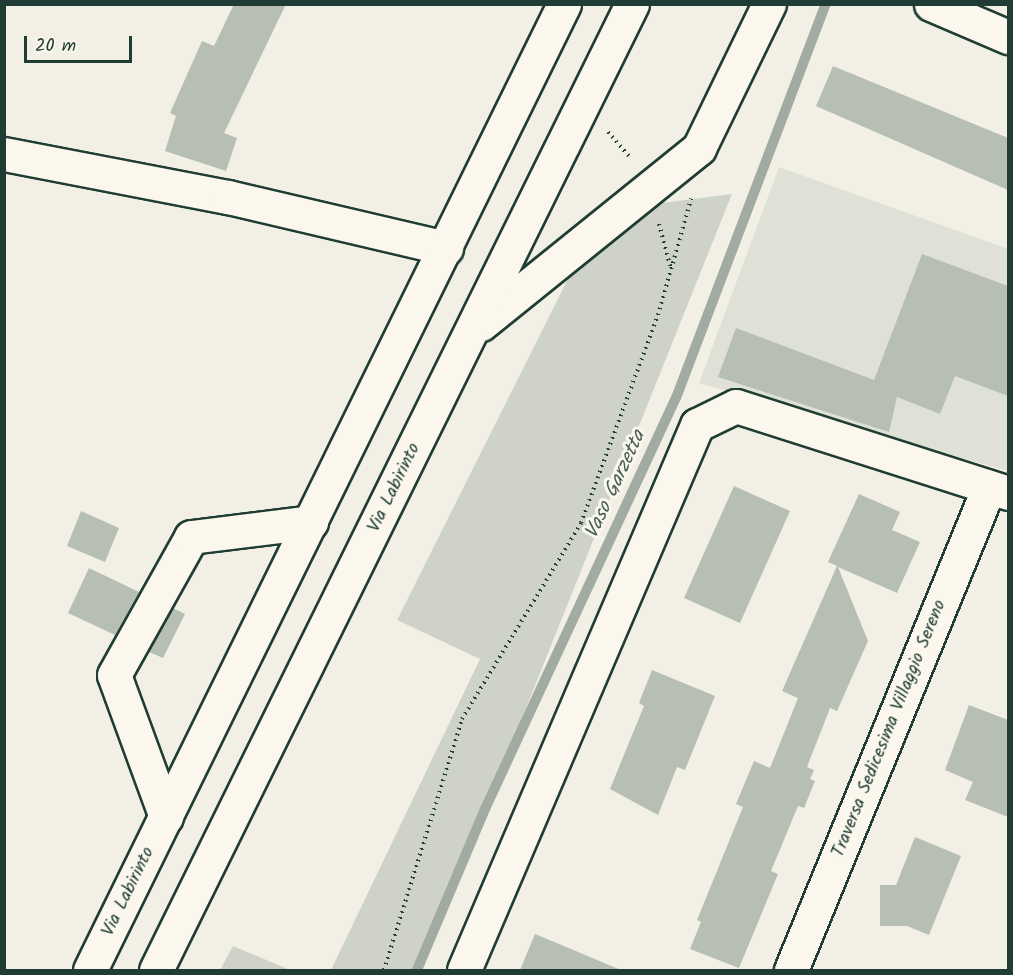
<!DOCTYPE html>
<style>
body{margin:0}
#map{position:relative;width:1013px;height:975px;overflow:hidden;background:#f2f0e5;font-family:Kalam,sans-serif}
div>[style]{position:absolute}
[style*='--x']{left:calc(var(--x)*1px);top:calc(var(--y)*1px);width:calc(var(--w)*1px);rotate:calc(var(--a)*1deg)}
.built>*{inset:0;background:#e0e1d6}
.green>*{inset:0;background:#cfd2c8}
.stream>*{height:10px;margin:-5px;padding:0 5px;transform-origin:5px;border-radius:5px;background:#a2aba1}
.building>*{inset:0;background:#b7beb3}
.path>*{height:4px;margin-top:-2px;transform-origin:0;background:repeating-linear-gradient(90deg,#1f3d34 0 1.5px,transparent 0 6px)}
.roads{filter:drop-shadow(2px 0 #1f3d34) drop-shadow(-2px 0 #1f3d34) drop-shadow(0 2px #1f3d34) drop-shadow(0 -2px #1f3d34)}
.minor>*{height:33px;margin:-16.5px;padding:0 16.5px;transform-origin:16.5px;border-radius:16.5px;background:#fbf7ec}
span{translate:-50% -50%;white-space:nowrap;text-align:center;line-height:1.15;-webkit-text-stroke:6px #fbf7ec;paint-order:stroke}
.street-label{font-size:18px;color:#1f3d34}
.water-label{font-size:20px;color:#465e55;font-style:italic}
.frame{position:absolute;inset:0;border:6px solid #1f3d34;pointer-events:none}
.scale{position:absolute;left:24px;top:36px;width:108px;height:27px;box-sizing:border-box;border:3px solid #1f3d34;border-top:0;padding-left:8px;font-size:18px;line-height:21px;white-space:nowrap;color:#1f3d34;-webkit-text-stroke:4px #fbf7ec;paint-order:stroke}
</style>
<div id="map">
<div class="built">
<div style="clip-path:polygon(779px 167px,1008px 249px,1008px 471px,699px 383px)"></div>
</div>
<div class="green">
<div style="clip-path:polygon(732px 194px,421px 970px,331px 970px,480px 659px,397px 620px,580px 255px,639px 206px)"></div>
<div style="clip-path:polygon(233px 946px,290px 970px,220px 970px)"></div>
</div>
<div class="stream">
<div style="--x:417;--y:970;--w:175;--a:-67.1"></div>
<div style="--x:485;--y:809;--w:453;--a:-65.1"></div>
<div style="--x:676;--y:398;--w:422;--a:-69.2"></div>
</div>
<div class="building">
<div style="clip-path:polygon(234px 4px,286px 4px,224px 133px,237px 138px,226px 171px,165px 151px,176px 116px,170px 113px,202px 41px,214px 46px)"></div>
<div style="clip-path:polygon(833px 66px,1008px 138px,1008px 190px,816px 106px)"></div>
<div style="clip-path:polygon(922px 254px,1008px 286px,1008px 396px,955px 376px,940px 414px,897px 397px,889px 432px,718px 377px,736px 328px,874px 380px)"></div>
<div style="clip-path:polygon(734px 486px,790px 511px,740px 623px,684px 598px)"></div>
<div style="clip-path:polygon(859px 494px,900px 512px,892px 530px,920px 542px,897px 593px,838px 567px,868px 641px,837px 711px,830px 708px,807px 767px,814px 770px,810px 779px,815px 781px,804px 808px,798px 806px,771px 871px,778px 874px,739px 968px,690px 949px,701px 922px,697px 920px,743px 807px,736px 804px,754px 761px,770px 768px,798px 698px,782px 691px,837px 566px,828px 562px)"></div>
<div style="clip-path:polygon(81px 511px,119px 528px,105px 562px,67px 546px)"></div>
<div style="clip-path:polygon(89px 568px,139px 592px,115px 635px,68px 613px)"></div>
<div style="clip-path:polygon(173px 608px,185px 614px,163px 658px,149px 652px)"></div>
<div style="clip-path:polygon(652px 670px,715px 696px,685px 770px,677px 767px,658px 815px,610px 789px,644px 706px,639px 703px)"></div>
<div style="clip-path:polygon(969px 705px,1008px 720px,1008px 817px,965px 800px,973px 782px,945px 770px)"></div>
<div style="clip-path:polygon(915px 837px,961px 856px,929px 935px,907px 926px,880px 926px,880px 885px,896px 885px)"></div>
<div style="clip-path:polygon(535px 934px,621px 970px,520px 970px)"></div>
</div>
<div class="path">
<div style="--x:608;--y:132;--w:35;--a:49"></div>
<div style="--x:659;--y:224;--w:47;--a:75.1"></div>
<div style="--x:384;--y:970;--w:263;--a:-72.7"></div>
<div style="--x:462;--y:719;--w:229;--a:-58.7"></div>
<div style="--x:581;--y:523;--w:222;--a:-69.7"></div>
<div style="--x:658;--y:315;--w:121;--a:-74.1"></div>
</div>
<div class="roads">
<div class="minor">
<div style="--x:931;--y:4;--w:84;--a:23.2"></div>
<div style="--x:4;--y:154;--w:228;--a:10.9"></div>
<div style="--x:228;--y:197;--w:224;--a:13.2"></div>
<div style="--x:481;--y:324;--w:280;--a:-38.9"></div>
<div style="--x:699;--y:148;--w:160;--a:-64.1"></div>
<div style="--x:166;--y:817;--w:151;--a:-110.1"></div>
<div style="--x:114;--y:675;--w:158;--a:-60.8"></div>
<div style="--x:191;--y:537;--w:121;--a:-7.1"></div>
<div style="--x:90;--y:970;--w:1076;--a:-63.86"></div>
<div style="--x:156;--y:970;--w:1077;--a:-63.77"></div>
<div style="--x:464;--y:970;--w:593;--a:-66.85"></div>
<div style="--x:697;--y:425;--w:43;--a:-26"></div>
<div style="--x:736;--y:406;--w:286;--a:17.7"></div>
<div style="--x:791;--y:970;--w:522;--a:-67.71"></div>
</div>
</div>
<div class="street-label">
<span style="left:395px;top:488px;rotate:-64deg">Via Labirinto</span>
<span style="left:890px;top:729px;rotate:-68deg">Traversa Sedicesima Villaggio Sereno</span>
<span style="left:129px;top:892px;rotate:-64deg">Via Labirinto</span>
</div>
<div class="water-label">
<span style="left:616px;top:485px;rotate:-65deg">Vaso Garzetta</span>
</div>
<div class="frame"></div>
<div class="scale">20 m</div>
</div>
